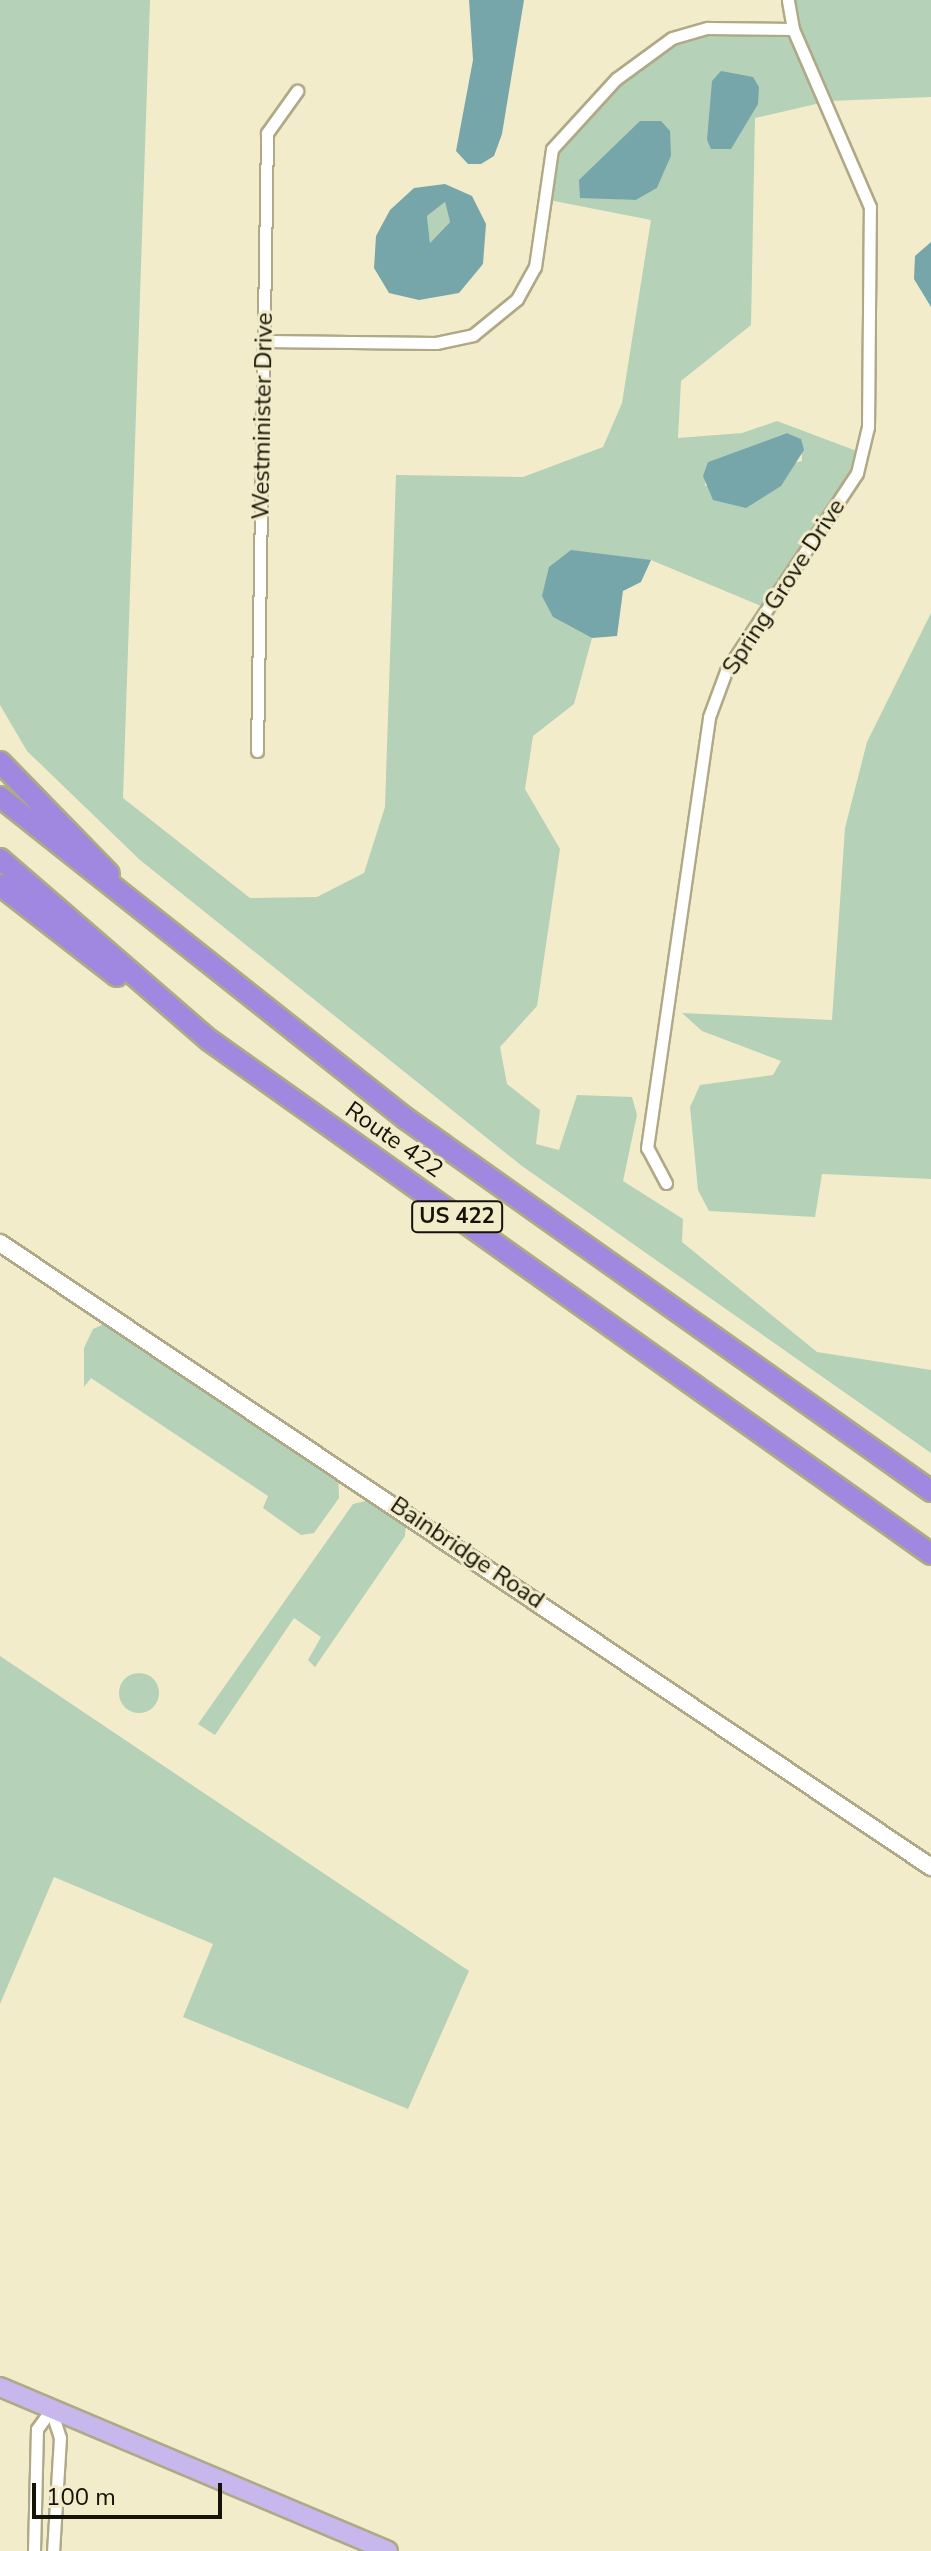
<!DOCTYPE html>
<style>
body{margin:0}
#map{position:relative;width:931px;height:2551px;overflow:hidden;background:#f2ecca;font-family:"Nunito Sans",sans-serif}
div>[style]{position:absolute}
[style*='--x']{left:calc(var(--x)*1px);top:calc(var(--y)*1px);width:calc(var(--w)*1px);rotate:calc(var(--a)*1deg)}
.green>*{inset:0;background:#b5d1b8}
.round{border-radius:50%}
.water>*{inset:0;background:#76a6aa}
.roads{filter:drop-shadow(2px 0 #afa988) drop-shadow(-2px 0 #afa988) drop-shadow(0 2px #afa988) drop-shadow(0 -2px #afa988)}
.street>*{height:11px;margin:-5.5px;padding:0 5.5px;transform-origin:5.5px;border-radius:5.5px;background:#fff}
.secondary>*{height:16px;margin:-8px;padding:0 8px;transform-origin:8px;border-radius:8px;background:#fff}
.primary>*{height:18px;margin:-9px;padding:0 9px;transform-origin:9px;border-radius:9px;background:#c6b8ed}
.highway>*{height:20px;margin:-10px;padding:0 10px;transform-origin:10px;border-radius:10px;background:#a088e1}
span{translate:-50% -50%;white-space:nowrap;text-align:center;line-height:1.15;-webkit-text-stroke:6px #f2ecca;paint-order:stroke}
.shield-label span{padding:2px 6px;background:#f2ecca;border:2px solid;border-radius:6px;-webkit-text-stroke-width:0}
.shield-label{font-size:22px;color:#151307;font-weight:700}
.street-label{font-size:24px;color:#151307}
.scale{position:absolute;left:32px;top:2483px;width:190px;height:36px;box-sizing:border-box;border:4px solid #151307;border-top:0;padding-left:10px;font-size:24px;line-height:28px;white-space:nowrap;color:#151307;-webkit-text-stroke:6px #f2ecca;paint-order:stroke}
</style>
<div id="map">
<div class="green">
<div style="clip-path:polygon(evenodd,0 0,150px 0,123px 798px,250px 898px,317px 897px,364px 873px,385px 807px,396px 475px,523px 477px,603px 447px,622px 403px,651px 220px,544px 199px,552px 149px,616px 79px,672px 38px,708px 28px,792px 29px,788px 0,931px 0,931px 97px,829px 101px,755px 118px,751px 325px,681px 381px,678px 438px,742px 433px,777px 421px,862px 453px,857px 473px,768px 609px,651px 560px,553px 617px,592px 638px,574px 704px,533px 736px,525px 789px,560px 849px,537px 1006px,500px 1047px,507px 1084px,540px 1110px,536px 1144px,559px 1150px,577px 1095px,632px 1097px,637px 1115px,623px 1181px,683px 1219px,682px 1242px,817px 1352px,931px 1370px,931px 1453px,522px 1166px,140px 860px,27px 751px,0 705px,0 0,671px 156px,657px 188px,636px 200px,580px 197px,671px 156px,0 0,787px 433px,801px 439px,802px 461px,705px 486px,708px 462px,787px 433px)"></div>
<div style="clip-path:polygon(445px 202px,450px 222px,430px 243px,427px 216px)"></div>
<div style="clip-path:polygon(931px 613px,931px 1179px,822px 1174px,815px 1217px,709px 1211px,698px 1190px,690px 1107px,700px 1085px,773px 1075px,781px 1061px,702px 1031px,682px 1013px,832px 1020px,845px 828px,867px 742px)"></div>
<div style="clip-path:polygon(115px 1319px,338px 1466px,339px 1498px,314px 1533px,301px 1535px,263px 1508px,268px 1496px,91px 1378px,84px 1387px,84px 1348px,93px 1329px)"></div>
<div style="clip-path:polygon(370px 1500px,406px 1524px,405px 1536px,315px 1667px,308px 1660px,321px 1637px,294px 1618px,215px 1735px,198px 1724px,353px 1504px)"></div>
<div style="clip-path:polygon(0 1656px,469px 1971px,408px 2109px,183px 2017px,213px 1944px,54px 1877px,0 2004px)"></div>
<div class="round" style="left:119px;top:1673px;width:40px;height:40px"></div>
</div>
<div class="water">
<div style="clip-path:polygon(469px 0,524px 0,502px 134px,494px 156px,481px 164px,468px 164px,456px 151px,473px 60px)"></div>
<div style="clip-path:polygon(721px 71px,753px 77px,759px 87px,758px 104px,731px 149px,711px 149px,707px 140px,712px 81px)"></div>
<div style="clip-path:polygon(640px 121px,661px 121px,670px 131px,671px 156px,657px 188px,636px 200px,580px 198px,579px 180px)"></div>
<div style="clip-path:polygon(evenodd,445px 184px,472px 196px,486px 224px,483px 264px,459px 293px,419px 300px,389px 293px,374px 268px,376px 236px,390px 210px,414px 188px,445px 184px,445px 202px,450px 222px,430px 243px,427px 216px,445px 202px)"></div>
<div style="clip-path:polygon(931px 242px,931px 307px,914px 279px,915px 256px)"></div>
<div style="clip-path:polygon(787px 433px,801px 439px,804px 450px,781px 486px,746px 508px,713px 500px,703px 476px,708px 462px)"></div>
<div style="clip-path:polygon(571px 550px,651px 560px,641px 582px,623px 591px,617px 636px,592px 638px,553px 617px,542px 596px,549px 567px)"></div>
</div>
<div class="roads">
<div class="street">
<div style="--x:264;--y:341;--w:172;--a:0.7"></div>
<div style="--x:436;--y:343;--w:38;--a:-12"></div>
<div style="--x:473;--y:335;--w:57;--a:-39.3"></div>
<div style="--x:517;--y:299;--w:37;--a:-61"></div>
<div style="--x:535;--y:267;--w:119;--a:-81.8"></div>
<div style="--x:552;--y:149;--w:95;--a:-47.6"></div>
<div style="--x:616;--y:79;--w:69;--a:-36.2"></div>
<div style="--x:672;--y:38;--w:37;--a:-16"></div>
<div style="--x:708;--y:28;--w:85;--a:0.7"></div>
<div style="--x:257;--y:751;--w:618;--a:-89.07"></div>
<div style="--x:267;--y:133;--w:52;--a:-54.5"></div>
<div style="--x:666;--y:1183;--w:40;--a:-118"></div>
<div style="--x:647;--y:1148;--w:435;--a:-81.8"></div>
<div style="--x:709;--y:717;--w:49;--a:-69.7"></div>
<div style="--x:726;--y:671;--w:237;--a:-56.5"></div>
<div style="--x:857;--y:473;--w:47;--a:-76.6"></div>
<div style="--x:868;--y:427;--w:220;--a:-89.5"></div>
<div style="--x:870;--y:207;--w:194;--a:-113.4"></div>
<div style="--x:793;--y:29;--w:29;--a:-100"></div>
<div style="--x:51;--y:2410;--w:29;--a:72"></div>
<div style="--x:60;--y:2438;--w:113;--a:93.5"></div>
<div style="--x:34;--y:2551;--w:122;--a:-88.6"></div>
<div style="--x:37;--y:2429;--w:24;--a:-54"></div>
</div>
<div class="secondary">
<div style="--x:0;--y:1243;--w:1121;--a:33.83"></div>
</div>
<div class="primary">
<div style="--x:0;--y:2387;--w:421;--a:22.9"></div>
</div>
<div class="highway">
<div style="--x:0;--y:762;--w:156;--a:45.8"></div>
<div style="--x:0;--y:797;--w:517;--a:38.4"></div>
<div style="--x:405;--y:1118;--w:645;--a:35.34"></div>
<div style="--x:0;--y:859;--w:276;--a:40.9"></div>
<div style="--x:209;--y:1040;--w:886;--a:35.45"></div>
<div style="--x:0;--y:885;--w:148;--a:37.9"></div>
</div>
</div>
<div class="shield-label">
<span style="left:457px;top:1217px">US 422</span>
</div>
<div class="street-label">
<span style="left:263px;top:416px;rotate:-89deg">Westminister Drive</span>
<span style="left:784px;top:587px;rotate:-57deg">Spring Grove Drive</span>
<span style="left:394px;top:1140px;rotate:35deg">Route 422</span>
<span style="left:467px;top:1553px;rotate:34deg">Bainbridge Road</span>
</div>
<div class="scale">100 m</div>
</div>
